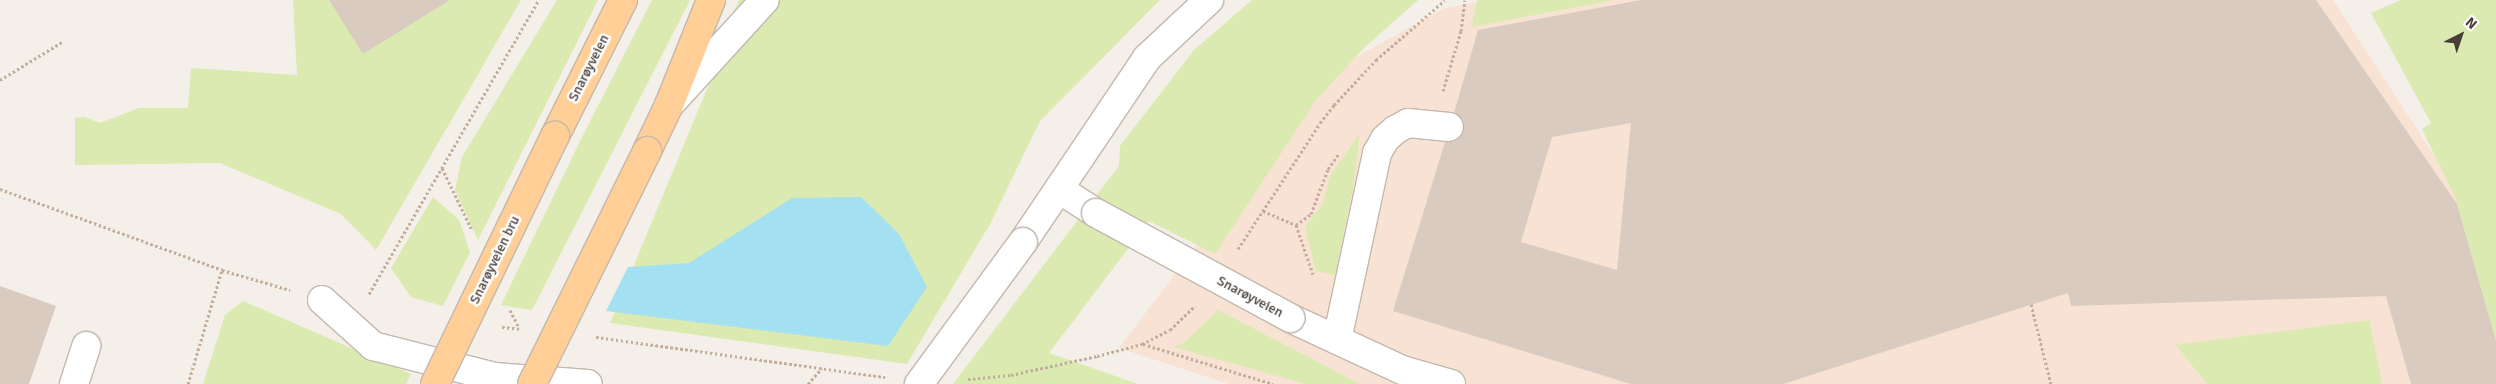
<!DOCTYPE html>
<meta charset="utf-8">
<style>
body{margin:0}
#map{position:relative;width:2496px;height:384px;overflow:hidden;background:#f4efe8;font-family:Signika,sans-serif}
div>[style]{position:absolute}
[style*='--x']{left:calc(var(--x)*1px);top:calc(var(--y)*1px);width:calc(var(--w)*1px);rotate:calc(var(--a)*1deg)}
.commercial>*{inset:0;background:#f7e2d3}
.green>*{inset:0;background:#daeab0}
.water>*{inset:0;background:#a3e0f2}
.building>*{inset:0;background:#dacbc0}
.path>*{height:3px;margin-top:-1.5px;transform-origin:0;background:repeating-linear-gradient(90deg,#c3ae9b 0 2.5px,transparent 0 5px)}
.roads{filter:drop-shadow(1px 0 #c3b8ad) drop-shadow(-1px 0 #c3b8ad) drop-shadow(0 1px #c3b8ad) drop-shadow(0 -1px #c3b8ad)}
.minor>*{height:28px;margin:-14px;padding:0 14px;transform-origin:14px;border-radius:14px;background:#fff}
.major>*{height:28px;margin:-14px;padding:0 14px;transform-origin:14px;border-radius:14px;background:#ffcf97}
.bridges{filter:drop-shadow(1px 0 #c3b8ad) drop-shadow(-1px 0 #c3b8ad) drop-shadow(0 1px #c3b8ad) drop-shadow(0 -1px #c3b8ad)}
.minor-bridge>*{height:28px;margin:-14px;padding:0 14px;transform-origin:14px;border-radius:14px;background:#fff}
.major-bridge>*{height:28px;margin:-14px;padding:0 14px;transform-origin:14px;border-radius:14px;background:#ffcf97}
span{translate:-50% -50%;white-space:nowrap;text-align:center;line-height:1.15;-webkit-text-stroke:5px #fff;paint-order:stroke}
.street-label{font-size:14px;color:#483e37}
.north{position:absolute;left:2436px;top:10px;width:50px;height:50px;-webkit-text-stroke:4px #fff;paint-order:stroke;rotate:41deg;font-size:14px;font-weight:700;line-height:20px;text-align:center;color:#483e37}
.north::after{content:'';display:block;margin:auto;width:18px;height:22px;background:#483e37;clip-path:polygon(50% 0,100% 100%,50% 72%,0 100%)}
</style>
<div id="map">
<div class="commercial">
<div style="clip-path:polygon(1492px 0,2333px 0,2496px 251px,2496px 384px,1229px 384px,1119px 348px,1327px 73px,1445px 8px)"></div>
</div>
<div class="green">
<div style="clip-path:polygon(293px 0,521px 0,376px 250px,341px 214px,220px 163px,75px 165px,75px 118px,84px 117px,100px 123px,139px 108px,188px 108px,191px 68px,297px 75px)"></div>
<div style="clip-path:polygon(557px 0,598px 0,478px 240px,455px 190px,462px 157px)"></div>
<div style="clip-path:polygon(652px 0,690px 0,532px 310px,501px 305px,581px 139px)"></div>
<div style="clip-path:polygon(739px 0,1160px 0,1040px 121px,990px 224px,907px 364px,610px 323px,736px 19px,725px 31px)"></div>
<div style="clip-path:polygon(1252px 0,1418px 0,1364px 48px,1316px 100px,1215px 254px,1149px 221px,1049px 353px,1138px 384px,953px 384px,1119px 166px,1120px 146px,1194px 50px)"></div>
<div style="clip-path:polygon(1477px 0,1613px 0,1472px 27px)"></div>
<div style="clip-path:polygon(2401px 0,2496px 0,2496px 341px,2456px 199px,2422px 129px,2431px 123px,2371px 13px)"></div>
<div style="clip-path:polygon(1360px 133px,1353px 188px,1335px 275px,1316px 271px,1305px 227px,1323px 204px,1330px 176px)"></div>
<div style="clip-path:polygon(433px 197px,459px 220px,470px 252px,443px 306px,411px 297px,391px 268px)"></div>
<div style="clip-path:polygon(243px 301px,411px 374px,406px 384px,203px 384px,225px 315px)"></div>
<div style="clip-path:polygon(1218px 310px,1358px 383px,1362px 384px,1306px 384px,1174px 347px,1185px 342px)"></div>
<div style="clip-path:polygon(2369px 320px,2382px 384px,2207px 384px,2176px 345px)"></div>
</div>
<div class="water">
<div style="clip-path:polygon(861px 197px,899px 234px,927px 287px,888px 346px,606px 311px,628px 267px,689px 263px,792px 198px)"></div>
</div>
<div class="building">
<div style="clip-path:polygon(329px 0,450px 0,363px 54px)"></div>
<div style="clip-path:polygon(evenodd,1641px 0,2316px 0,2457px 204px,2496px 341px,2496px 384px,2411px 384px,2386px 296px,2071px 306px,2068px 293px,1783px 384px,1631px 384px,1393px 311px,1445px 142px,1456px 141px,1461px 136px,1464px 129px,1463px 120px,1454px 113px,1478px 30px,1641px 0,1631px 123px,1617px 270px,1521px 242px,1552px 137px,1631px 123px)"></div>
<div style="clip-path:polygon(0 286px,56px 306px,29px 384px,0 384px)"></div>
</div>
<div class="path">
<div style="--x:0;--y:80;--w:73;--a:-31.5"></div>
<div style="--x:1443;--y:91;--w:63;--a:-73.3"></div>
<div style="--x:1461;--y:31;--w:31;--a:-83"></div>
<div style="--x:442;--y:168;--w:67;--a:64.2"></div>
<div style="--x:0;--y:189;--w:236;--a:20"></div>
<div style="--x:222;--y:270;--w:71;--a:16.4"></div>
<div style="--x:1263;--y:211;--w:36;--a:23"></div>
<div style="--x:1296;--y:225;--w:19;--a:-36"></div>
<div style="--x:1311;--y:214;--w:48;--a:-69.3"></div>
<div style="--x:1328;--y:169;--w:19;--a:-55"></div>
<div style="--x:1296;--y:225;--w:52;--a:70.9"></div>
<div style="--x:1238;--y:249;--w:150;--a:-56.9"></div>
<div style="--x:1320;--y:123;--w:23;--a:-52"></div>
<div style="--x:1334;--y:105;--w:62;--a:-47"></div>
<div style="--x:1376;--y:60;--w:91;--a:-41"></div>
<div style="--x:369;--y:294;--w:340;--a:-60"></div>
<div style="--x:2031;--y:304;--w:82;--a:76"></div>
<div style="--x:510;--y:310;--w:20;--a:63"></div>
<div style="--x:502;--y:327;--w:19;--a:6"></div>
<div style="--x:596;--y:337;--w:292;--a:7.9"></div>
<div style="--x:1143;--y:344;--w:136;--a:17.1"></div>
<div style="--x:968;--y:379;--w:43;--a:-5.3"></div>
<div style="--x:1011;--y:375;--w:88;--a:-12.5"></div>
<div style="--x:1097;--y:356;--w:47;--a:-14.9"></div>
<div style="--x:1142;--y:344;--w:31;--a:-27"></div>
<div style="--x:1170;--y:330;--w:35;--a:-44"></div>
<div style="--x:188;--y:384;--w:119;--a:-73.4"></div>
<div style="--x:808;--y:384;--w:21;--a:-49"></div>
</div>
<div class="roads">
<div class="minor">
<div style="--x:669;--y:105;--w:142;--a:-47.6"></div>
<div style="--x:1059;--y:189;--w:44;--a:33"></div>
<div style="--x:1023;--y:242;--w:222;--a:-56"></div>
<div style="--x:1147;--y:58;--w:85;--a:-43.1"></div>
<div style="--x:322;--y:300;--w:69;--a:42"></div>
<div style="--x:373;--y:346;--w:126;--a:14.3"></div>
<div style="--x:495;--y:377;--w:93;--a:4.3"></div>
<div style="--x:1290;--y:318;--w:123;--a:24.9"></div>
<div style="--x:1402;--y:370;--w:51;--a:15.9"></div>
<div style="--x:1337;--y:340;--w:191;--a:-77.9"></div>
<div style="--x:1377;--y:153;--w:16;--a:-60"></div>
<div style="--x:1385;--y:139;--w:13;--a:-42"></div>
<div style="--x:1395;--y:130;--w:15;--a:-28"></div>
<div style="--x:1408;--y:123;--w:41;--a:5.6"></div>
<div style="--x:74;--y:384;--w:40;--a:-72"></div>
</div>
<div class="major">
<div style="--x:555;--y:136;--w:152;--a:-63.4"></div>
<div style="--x:647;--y:151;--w:51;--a:-64.4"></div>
<div style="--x:669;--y:105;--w:113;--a:-68.2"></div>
</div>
</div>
<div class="bridges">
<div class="minor-bridge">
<div style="--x:1096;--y:213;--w:221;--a:28.4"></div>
<div style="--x:919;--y:384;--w:176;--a:-53.8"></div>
</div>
<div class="major-bridge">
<div style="--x:435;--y:384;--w:276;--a:-64.2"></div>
<div style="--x:532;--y:384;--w:260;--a:-63.7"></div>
</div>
</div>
<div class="street-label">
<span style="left:589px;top:68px;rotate:-63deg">Snarøyveien</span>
<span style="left:495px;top:260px;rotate:-64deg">Snarøyveien bru</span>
<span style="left:1250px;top:297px;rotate:28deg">Snarøyveien</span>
</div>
<div class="north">N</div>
</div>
